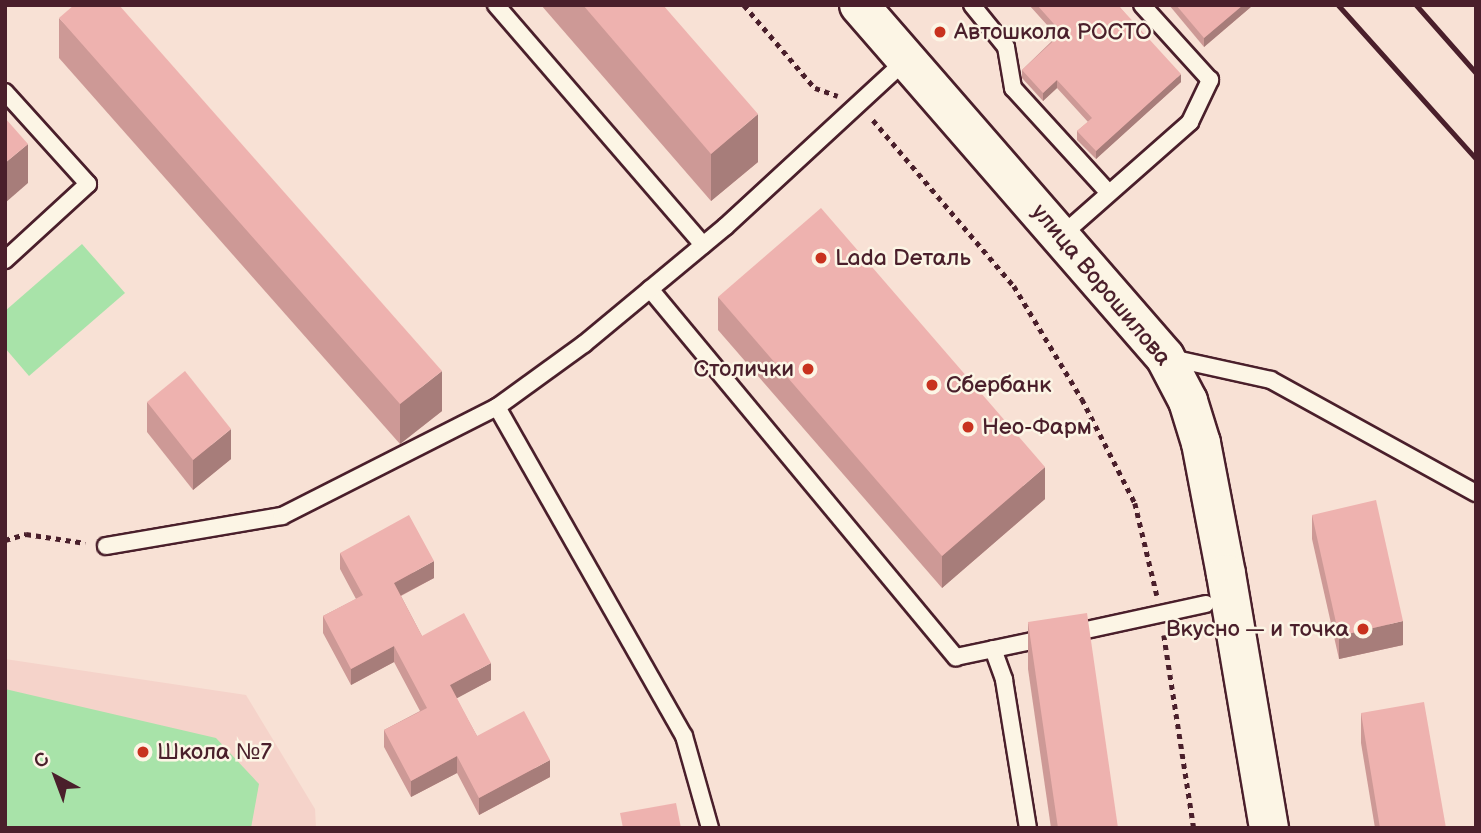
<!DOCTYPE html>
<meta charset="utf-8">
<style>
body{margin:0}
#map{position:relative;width:1481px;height:833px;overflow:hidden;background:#f8e1d5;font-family:"Balsamiq Sans",sans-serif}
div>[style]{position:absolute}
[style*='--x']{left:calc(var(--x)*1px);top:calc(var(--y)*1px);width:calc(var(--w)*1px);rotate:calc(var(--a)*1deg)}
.built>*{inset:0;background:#f5d3ca}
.green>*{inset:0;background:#a8e3a9}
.path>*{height:4.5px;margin-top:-2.25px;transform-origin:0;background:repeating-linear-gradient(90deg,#4a1f2b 0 5px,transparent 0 10px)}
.roads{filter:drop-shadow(2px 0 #4a1f2b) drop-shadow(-2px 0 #4a1f2b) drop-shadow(0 2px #4a1f2b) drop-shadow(0 -2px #4a1f2b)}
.lane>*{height:16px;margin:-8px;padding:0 8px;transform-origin:8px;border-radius:8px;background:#fcf5e5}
.secondary>*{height:38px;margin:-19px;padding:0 19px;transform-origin:19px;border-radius:19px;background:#fcf5e5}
.rail>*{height:5px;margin:-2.5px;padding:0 2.5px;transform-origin:2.5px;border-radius:2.5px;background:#4a1f2b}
.wall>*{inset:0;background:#cd9996}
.shaded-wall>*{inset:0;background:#a77d7a}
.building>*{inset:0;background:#eeb2af}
.dots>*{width:19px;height:19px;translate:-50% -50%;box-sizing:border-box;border:4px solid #fcf5e5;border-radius:50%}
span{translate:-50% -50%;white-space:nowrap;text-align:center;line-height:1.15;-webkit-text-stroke:5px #fcf5e5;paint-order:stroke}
.poi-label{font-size:23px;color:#4a1f2b}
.left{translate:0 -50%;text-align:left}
.right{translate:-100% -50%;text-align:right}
.street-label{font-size:23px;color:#4a1f2b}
.frame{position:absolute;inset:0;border:7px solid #4a1f2b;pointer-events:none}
.north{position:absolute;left:21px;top:742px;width:70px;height:70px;-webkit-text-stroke:5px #fcf5e5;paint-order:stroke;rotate:319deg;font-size:19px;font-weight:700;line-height:28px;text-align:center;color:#4a1f2b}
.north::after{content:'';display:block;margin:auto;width:24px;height:32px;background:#4a1f2b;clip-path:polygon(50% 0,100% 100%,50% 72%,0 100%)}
</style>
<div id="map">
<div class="built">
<div style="clip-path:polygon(5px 659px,246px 695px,315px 809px,316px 828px,5px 828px)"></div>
</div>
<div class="green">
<div style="clip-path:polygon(82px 244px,125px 293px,29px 376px,5px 348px,5px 311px)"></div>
<div style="clip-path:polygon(5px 689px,216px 738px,259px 784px,251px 828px,5px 828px)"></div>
</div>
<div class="path">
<div style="--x:744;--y:5;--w:109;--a:49.5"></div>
<div style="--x:815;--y:88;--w:24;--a:19"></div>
<div style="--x:873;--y:120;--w:218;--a:49.7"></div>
<div style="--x:1014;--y:286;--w:132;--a:59"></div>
<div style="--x:1082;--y:399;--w:117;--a:63"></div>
<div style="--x:1135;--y:503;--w:95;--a:76.6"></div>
<div style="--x:5;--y:540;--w:22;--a:-16"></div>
<div style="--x:26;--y:534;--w:60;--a:8.7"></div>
<div style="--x:1164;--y:635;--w:195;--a:81.2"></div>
</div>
<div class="roads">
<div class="lane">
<div style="--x:496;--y:5;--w:317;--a:49.2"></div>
<div style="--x:972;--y:5;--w:54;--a:51"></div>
<div style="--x:1006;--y:47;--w:42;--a:80.3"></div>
<div style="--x:1013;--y:88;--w:142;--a:47.6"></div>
<div style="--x:5;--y:92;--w:124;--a:47.9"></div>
<div style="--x:88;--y:184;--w:113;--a:137.5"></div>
<div style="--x:1062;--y:235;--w:171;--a:-41.4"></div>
<div style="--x:1190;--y:122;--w:47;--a:-64.5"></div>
<div style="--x:1210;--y:80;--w:101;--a:-132.2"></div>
<div style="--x:650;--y:289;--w:479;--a:50.3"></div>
<div style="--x:956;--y:657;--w:92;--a:-11.9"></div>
<div style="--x:1171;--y:358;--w:102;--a:12.4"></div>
<div style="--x:1271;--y:380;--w:234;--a:28.9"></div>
<div style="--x:497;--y:407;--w:378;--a:60.4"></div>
<div style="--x:684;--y:736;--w:96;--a:74.2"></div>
<div style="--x:106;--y:546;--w:179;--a:-9.7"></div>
<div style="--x:282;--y:516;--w:241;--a:-26.9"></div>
<div style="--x:497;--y:407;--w:107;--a:-35.9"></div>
<div style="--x:584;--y:344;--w:183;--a:-39.7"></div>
<div style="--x:725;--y:227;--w:248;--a:-42.7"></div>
<div style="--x:1068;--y:634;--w:141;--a:-12.3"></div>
<div style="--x:993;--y:649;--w:33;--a:70"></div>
<div style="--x:1004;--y:680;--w:150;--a:80.8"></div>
</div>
<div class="secondary">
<div style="--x:859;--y:5;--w:466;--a:49"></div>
<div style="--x:1165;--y:357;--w:50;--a:62.4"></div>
<div style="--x:1188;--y:401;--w:44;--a:72.8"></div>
<div style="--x:1201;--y:443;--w:133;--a:79.2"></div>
<div style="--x:1226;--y:574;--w:258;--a:80.4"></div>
</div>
</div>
<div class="rail">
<div style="--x:1338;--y:5;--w:207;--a:48.1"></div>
<div style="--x:1416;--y:5;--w:91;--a:48.6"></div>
</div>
<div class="wall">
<div style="clip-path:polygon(541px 5px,663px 5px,758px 162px,711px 201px)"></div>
<div style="clip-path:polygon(1029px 5px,1118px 5px,1181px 82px,1096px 159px,1077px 140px,1077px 131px,1088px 122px,1057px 88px,1043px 101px,1022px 78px,1022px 70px,1057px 36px)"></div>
<div style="clip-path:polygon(1169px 5px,1252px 5px,1252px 6px,1204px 47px)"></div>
<div style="clip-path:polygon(59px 18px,442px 411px,400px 444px,59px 58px)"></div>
<div style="clip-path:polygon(718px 297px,1045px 499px,942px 588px,718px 330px)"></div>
<div style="clip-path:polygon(147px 402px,231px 459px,193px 490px,147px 432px)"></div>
<div style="clip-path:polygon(1312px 515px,1403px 645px,1339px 659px,1312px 539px)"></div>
<div style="clip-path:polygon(340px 553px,434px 578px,401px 596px,422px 636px,491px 680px,456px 698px,477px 736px,550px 777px,479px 815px,457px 773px,411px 797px,384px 747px,384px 730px,420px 711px,394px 662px,351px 685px,323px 633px,323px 616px,356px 599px,340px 569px)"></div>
<div style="clip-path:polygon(1028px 622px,1118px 828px,1051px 828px,1028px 669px)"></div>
<div style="clip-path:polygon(1361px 713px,1446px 828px,1375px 828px,1361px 743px)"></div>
</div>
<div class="shaded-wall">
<div style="clip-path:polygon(1243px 5px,1252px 5px,1252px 6px,1204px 47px,1204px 38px)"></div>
<div style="clip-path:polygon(1181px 74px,1181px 82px,1096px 159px,1096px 151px)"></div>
<div style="clip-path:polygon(1057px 80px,1057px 88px,1043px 101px,1043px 93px)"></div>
<div style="clip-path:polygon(758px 114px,758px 162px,711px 201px,711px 154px)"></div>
<div style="clip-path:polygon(28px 144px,28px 183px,5px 203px,5px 163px)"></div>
<div style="clip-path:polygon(442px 371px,442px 411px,400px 444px,400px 404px)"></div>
<div style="clip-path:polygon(231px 429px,231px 459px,193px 490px,193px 460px)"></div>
<div style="clip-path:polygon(1045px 467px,1045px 499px,942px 588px,942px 556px)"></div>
<div style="clip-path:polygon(434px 561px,434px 578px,394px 599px,394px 583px)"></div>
<div style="clip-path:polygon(1403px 621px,1403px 645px,1339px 659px,1339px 636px)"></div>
<div style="clip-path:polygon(394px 646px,394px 662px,351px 685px,351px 669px)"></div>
<div style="clip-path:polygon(491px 663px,491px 680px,450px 702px,450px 685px)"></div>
<div style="clip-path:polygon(457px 756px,457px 773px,411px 797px,411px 781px)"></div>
<div style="clip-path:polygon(550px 760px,550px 777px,479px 815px,479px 798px)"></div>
</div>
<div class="building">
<div style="clip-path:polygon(74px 5px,119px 5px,442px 371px,400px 404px,59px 18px)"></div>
<div style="clip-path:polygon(583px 5px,663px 5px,758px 114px,711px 154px)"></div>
<div style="clip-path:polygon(1037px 5px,1118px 5px,1181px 74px,1096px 151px,1077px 131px,1092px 118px,1057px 80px,1043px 93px,1022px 70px,1062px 33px)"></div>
<div style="clip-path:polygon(1176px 5px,1243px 5px,1204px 38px)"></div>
<div style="clip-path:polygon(5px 118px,28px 144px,5px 163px)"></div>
<div style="clip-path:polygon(821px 208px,1045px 467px,942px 556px,718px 297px)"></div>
<div style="clip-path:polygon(185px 371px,231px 429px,193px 460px,147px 402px)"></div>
<div style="clip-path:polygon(1376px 500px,1403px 621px,1339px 636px,1312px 515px)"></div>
<div style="clip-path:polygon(409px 515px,434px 561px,394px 583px,422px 636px,464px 613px,491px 663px,450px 685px,477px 736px,524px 711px,550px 760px,479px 798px,457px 756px,411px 781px,384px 730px,427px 708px,394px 646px,351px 669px,323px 616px,363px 595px,340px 553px)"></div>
<div style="clip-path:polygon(1087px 613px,1118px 828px,1058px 828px,1028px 622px)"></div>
<div style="clip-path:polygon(1424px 702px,1446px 828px,1380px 828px,1361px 713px)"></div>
<div style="clip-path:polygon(676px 803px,681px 828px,623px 828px,620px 813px)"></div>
</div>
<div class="dots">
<div style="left:940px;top:32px;background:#c8321e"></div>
<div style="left:821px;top:258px;background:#c8321e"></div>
<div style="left:808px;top:369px;background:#c8321e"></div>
<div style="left:932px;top:385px;background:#c8321e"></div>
<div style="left:968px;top:427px;background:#c8321e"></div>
<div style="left:1363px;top:629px;background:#c8321e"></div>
<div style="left:143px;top:752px;background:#c8321e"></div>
</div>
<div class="poi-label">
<span class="left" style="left:954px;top:32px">Автошкола РОСТО</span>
<span class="left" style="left:835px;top:258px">Lada Dеталь</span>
<span class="right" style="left:794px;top:369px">Столички</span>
<span class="left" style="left:946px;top:385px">Сбербанк</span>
<span class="left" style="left:982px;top:427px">Нео-Фарм</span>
<span class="right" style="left:1349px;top:629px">Вкусно — и точка</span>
<span class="left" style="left:157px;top:752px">Школа №7</span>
</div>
<div class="street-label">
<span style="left:1101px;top:285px;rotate:50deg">улица Ворошилова</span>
</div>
<div class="frame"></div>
<div class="north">С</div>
</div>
